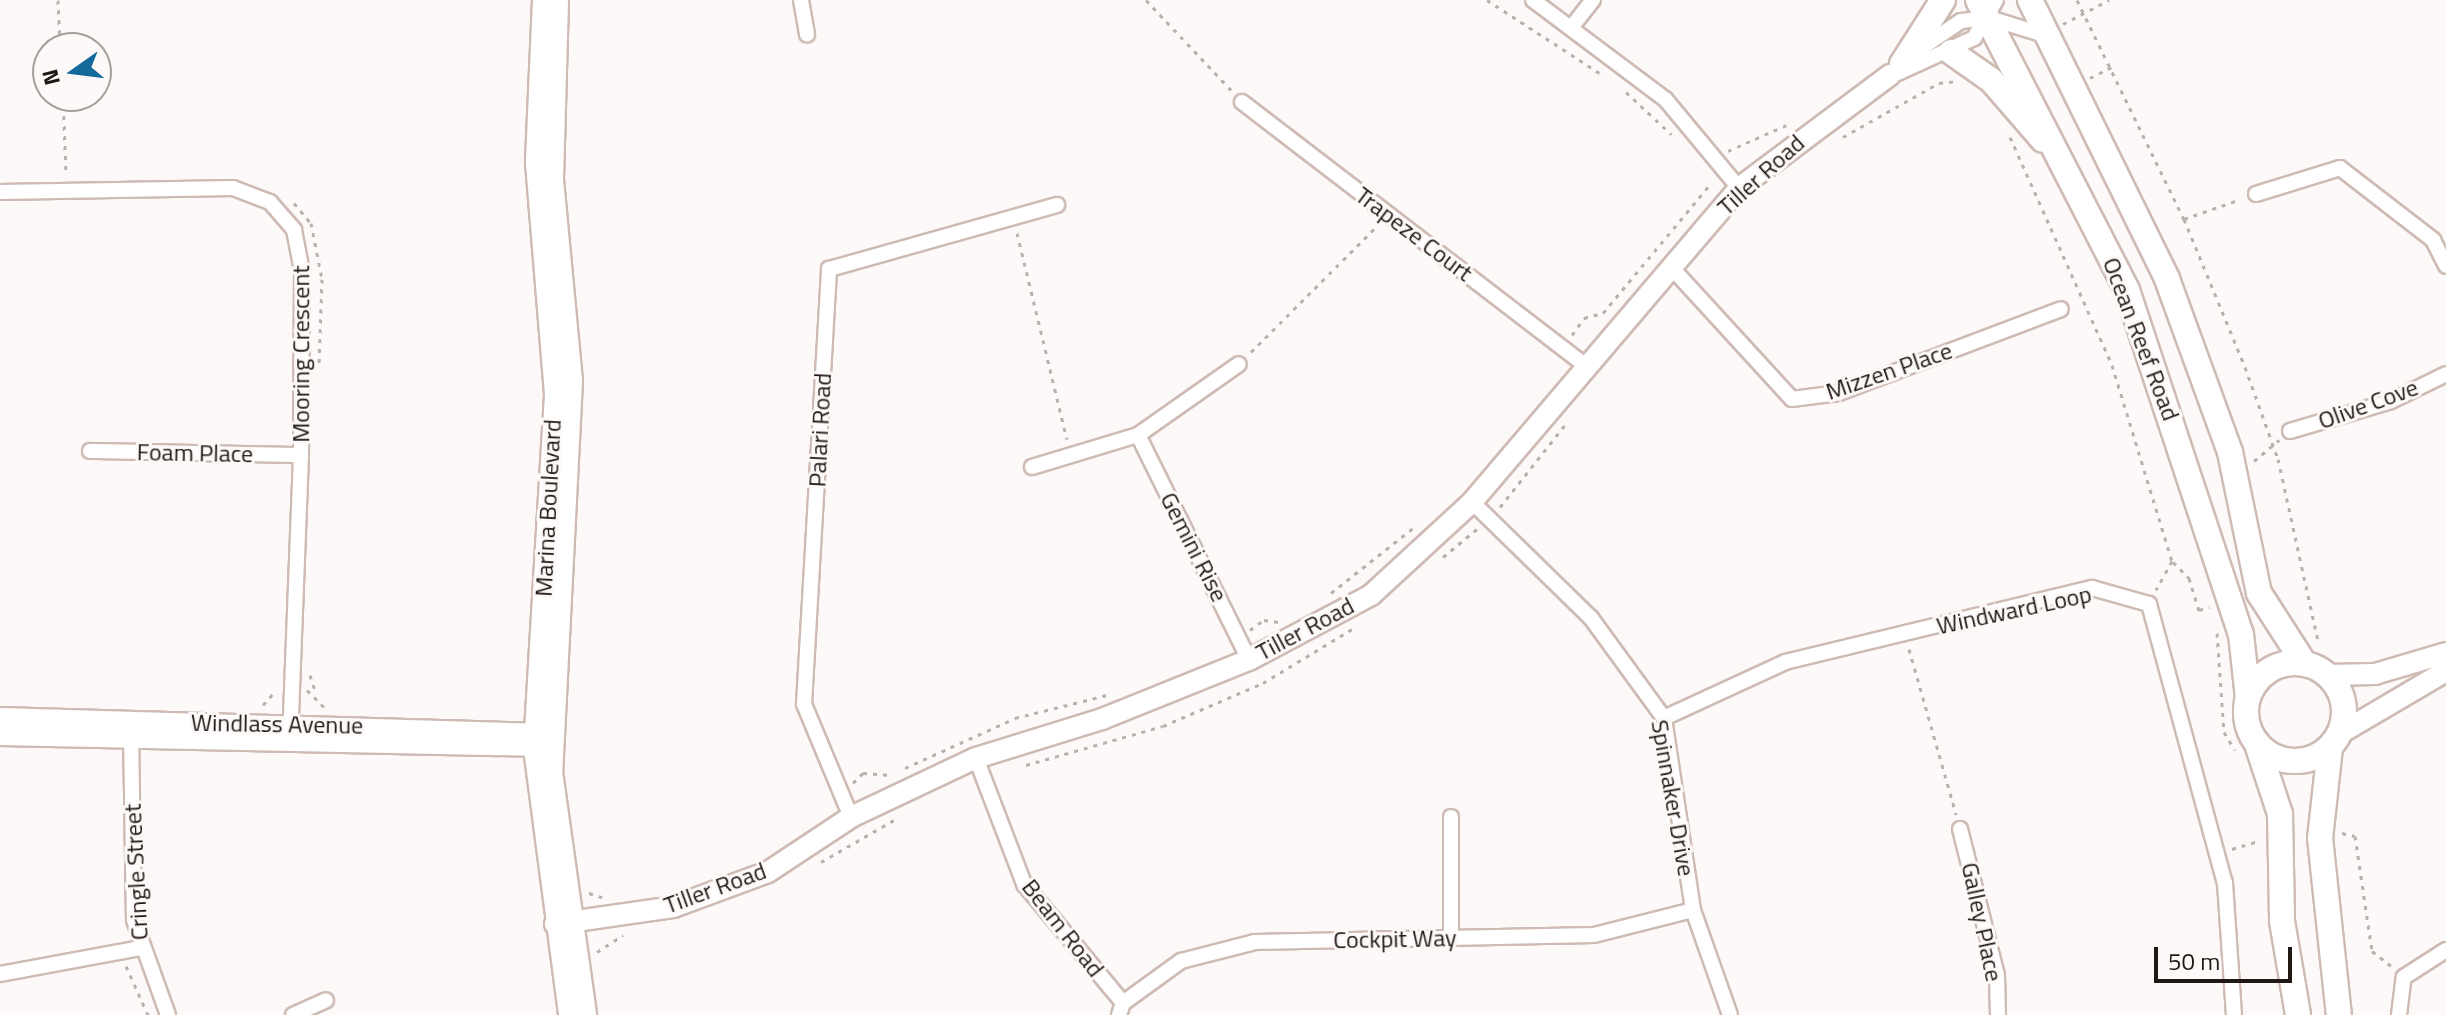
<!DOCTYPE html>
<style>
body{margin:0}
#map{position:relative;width:2446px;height:1015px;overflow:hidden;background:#fdf9f8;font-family:"Titillium Web",sans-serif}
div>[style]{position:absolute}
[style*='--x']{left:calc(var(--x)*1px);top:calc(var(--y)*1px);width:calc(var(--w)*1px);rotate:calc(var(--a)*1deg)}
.path>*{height:3px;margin-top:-1.5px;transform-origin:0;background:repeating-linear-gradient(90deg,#b7b2b0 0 4px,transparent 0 10px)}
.roads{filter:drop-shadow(2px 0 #cebbb4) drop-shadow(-2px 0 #cebbb4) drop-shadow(0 2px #cebbb4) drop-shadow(0 -2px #cebbb4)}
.street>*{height:14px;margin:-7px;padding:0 7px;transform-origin:7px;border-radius:7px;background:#fff}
.secondary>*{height:20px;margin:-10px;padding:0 10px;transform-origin:10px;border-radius:10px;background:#fff}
.primary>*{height:24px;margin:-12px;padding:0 12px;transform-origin:12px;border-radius:12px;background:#fff}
.primary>.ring{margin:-12px;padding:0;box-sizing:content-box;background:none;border:24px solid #fff;border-radius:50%}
span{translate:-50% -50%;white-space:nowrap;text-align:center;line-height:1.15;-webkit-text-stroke:6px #fdf9f8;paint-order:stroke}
.street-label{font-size:24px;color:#1f1815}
.north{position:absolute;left:32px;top:32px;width:80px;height:80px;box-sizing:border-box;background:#fdf9f8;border:2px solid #a49f9d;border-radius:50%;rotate:256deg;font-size:22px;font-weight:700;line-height:32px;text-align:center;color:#1f1815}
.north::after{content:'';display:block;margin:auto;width:28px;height:36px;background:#13699a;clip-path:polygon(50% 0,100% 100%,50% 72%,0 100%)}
.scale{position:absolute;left:2154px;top:947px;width:138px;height:36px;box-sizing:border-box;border:4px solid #1f1815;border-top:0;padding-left:10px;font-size:24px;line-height:28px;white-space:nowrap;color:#1f1815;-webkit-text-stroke:6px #fdf9f8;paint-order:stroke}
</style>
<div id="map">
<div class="path">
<div style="--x:58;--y:0;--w:48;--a:87.6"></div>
<div style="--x:1146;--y:0;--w:124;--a:46.6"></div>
<div style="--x:1487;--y:0;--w:136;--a:33"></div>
<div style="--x:2077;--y:0;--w:244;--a:64"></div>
<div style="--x:2184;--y:219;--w:160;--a:67.6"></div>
<div style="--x:2245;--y:367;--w:98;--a:70.3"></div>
<div style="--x:2278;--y:459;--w:190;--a:77.6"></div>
<div style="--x:2063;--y:24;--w:52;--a:-27.6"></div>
<div style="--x:2090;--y:78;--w:25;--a:-27"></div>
<div style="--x:1626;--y:92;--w:62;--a:43"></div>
<div style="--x:63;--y:96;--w:78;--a:87.8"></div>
<div style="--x:1843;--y:137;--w:110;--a:-29.4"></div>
<div style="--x:1939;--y:83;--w:18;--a:-6"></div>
<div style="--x:2010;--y:137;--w:250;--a:65.9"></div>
<div style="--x:2112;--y:365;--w:205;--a:73"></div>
<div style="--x:2172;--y:561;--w:33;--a:119"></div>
<div style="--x:1728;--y:151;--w:67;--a:-23.9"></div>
<div style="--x:294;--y:203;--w:26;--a:50"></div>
<div style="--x:311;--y:223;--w:57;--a:78.9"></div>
<div style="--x:322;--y:279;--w:84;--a:92"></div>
<div style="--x:2184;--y:219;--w:60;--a:-19.3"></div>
<div style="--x:1017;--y:233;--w:212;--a:76.4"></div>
<div style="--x:1572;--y:335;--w:21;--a:-55"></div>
<div style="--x:1584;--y:318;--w:20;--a:-15"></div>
<div style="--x:1603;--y:313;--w:170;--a:-50.2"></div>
<div style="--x:1251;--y:352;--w:177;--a:-45"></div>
<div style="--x:2254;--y:461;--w:33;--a:-40"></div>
<div style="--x:1500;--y:507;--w:105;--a:-51.6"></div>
<div style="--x:1443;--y:557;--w:44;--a:-39.5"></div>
<div style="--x:2173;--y:562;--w:23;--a:45"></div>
<div style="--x:2189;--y:578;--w:34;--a:73"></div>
<div style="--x:2199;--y:610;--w:11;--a:-15"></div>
<div style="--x:1331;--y:593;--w:105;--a:-38.4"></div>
<div style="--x:1250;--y:630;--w:17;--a:-36"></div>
<div style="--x:1264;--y:620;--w:15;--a:8"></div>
<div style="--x:2217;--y:633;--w:99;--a:86"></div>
<div style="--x:2224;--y:732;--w:21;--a:59"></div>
<div style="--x:1909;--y:649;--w:172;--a:74.1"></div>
<div style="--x:310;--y:675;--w:16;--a:72"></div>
<div style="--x:307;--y:690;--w:24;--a:45"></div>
<div style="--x:263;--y:705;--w:20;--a:-49"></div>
<div style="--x:1026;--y:765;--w:142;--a:-15.9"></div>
<div style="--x:1163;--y:726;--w:109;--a:-23.3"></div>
<div style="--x:1263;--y:683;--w:104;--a:-31.2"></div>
<div style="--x:905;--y:768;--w:121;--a:-24.4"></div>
<div style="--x:1015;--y:718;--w:95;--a:-14"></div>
<div style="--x:853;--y:783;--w:14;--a:-45"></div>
<div style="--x:863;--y:773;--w:28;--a:4"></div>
<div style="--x:2342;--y:833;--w:13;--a:13"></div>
<div style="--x:2355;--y:836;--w:116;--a:81.6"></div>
<div style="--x:2372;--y:951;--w:24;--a:38"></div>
<div style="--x:2232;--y:849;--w:28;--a:-17"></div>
<div style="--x:821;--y:862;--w:84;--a:-29.9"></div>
<div style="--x:589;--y:893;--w:16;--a:18"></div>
<div style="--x:597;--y:952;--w:31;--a:-33"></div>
<div style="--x:126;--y:966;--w:54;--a:65.8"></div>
</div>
<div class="roads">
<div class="street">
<div style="--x:801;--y:0;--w:35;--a:80"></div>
<div style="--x:1533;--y:0;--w:166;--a:36.9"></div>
<div style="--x:1666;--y:100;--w:114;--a:50.3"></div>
<div style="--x:1574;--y:24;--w:31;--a:-52"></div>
<div style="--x:1917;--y:51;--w:53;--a:-34.3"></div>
<div style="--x:1961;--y:21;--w:28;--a:-6"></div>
<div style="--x:1989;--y:18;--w:62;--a:17"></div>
<div style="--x:1898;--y:73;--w:84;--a:-24.7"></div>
<div style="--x:1974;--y:38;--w:44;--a:-59.9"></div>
<div style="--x:1242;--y:102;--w:432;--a:37.5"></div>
<div style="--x:0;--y:192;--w:233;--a:-1"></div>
<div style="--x:233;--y:188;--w:40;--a:21"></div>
<div style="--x:270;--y:202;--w:37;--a:49"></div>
<div style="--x:294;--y:230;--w:42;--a:79"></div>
<div style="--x:302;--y:271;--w:184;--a:90.3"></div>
<div style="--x:301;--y:455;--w:281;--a:92.2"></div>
<div style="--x:2256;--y:194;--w:88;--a:-17.2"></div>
<div style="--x:2340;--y:168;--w:118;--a:37.7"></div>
<div style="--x:2433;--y:240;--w:29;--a:63"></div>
<div style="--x:1671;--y:267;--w:179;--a:47.5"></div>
<div style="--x:1792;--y:399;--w:47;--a:-7.3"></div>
<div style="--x:1839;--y:393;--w:237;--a:-20.7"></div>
<div style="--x:2290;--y:431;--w:105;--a:-16.5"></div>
<div style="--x:2391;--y:401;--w:61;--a:-26.1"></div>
<div style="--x:1138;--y:435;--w:251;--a:63.7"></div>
<div style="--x:90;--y:451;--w:211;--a:1.1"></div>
<div style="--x:1032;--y:467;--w:111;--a:-16.8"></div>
<div style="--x:1138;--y:435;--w:123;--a:-35.1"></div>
<div style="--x:1472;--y:502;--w:166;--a:44.3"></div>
<div style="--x:1591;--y:618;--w:124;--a:53.9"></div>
<div style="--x:1664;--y:718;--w:194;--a:81.4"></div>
<div style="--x:1693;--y:910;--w:111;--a:70.6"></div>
<div style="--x:1664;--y:718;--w:133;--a:-24.8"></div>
<div style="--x:1785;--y:662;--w:316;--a:-13.6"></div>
<div style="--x:2092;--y:588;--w:59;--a:15.7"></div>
<div style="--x:2149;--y:604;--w:289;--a:74.8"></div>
<div style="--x:2225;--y:883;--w:132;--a:86.1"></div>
<div style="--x:131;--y:731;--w:189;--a:89.1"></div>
<div style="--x:134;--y:920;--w:101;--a:70.3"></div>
<div style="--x:976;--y:758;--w:135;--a:69.1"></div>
<div style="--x:1024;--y:884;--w:155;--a:50.2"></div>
<div style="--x:851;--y:817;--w:122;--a:-112.6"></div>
<div style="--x:804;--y:704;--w:436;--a:-86.7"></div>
<div style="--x:829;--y:269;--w:237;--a:-15.7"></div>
<div style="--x:1451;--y:817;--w:120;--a:90"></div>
<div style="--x:1960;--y:829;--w:151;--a:75.8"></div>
<div style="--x:1997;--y:975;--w:40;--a:88.6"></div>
<div style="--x:0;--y:974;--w:142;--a:-10.5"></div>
<div style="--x:293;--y:1015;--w:36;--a:-24"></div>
<div style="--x:1119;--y:1015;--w:13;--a:-72"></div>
<div style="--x:1123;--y:1003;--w:72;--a:-35.9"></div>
<div style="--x:1181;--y:961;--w:76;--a:-14.4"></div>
<div style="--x:1255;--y:942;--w:339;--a:-1.2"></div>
<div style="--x:1594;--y:935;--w:102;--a:-14.2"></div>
<div style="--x:2399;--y:1015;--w:38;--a:-83"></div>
<div style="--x:2404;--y:977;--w:50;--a:-32.7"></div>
</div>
<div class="secondary">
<div style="--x:543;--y:0;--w:163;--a:92.5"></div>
<div style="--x:536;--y:163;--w:233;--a:85.3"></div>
<div style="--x:555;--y:395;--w:354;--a:93.4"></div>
<div style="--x:534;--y:748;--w:269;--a:82.5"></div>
<div style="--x:558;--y:0;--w:180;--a:91.6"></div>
<div style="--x:553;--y:180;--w:202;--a:84.6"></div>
<div style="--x:572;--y:381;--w:392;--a:92.9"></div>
<div style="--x:552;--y:772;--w:245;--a:82"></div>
<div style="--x:2327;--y:675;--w:48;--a:-1.2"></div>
<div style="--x:2375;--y:674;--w:74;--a:-16.5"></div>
<div style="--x:0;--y:718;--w:547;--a:1.68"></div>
<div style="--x:2339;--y:734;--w:124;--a:-30.5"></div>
<div style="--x:0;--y:735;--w:544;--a:1.16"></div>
<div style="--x:555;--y:924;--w:119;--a:-8.2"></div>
<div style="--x:673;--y:907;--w:101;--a:-20.2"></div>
<div style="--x:768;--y:872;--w:100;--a:-33.5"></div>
<div style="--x:851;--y:817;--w:138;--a:-25.3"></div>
<div style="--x:976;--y:758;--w:132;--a:-17.2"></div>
<div style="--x:1102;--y:719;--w:158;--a:-21.9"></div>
<div style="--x:1249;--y:660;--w:138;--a:-28"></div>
<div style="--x:1371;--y:595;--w:137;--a:-42.6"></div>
<div style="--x:1472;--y:502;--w:412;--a:-49.6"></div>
<div style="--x:1739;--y:188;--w:189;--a:-36.8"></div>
</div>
<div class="primary">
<div style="--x:1978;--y:0;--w:326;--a:62.8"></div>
<div style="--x:2127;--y:290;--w:362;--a:71.7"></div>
<div style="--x:2241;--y:634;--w:64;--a:83.8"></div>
<div style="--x:2030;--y:0;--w:311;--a:63.8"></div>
<div style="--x:2167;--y:279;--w:184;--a:70"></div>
<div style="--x:2230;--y:452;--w:144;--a:78.4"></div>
<div style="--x:2259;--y:593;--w:83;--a:57.3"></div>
<div style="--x:1951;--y:52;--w:49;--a:35"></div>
<div style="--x:1991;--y:80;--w:79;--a:49.1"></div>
<div style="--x:1902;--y:64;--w:76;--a:-57.4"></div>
<div class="ring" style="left:2246px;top:663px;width:74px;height:74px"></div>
<div style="--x:2257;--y:744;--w:74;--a:71.8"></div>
<div style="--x:2280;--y:814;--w:107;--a:88.9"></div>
<div style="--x:2282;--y:921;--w:95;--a:80.3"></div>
<div style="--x:2330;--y:748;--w:91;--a:96.3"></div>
<div style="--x:2320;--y:838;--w:178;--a:83.9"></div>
</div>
</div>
<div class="street-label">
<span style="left:1761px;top:175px;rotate:-42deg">Tiller Road</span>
<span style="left:1414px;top:234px;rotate:37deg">Trapeze Court</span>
<span style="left:2141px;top:339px;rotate:69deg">Ocean Reef Road</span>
<span style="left:301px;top:354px;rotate:-90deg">Mooring Crescent</span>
<span style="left:1889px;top:371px;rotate:-19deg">Mizzen Place</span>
<span style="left:2368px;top:404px;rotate:-20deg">Olive Cove</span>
<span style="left:820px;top:430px;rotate:-87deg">Palari Road</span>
<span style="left:195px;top:453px;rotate:1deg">Foam Place</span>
<span style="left:548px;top:508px;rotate:-87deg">Marina Boulevard</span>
<span style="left:1194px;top:547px;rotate:63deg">Gemini Rise</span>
<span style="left:2014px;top:610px;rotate:-12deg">Windward Loop</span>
<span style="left:1305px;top:629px;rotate:-28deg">Tiller Road</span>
<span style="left:277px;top:724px;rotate:1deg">Windlass Avenue</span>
<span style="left:1673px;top:798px;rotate:80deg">Spinnaker Drive</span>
<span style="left:136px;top:872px;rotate:-93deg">Cringle Street</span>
<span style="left:715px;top:888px;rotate:-20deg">Tiller Road</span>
<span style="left:1982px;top:922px;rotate:78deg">Galley Place</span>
<span style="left:1063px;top:928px;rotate:52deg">Beam Road</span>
<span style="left:1395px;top:939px;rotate:-1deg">Cockpit Way</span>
</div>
<div class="north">N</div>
<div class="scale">50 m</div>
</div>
